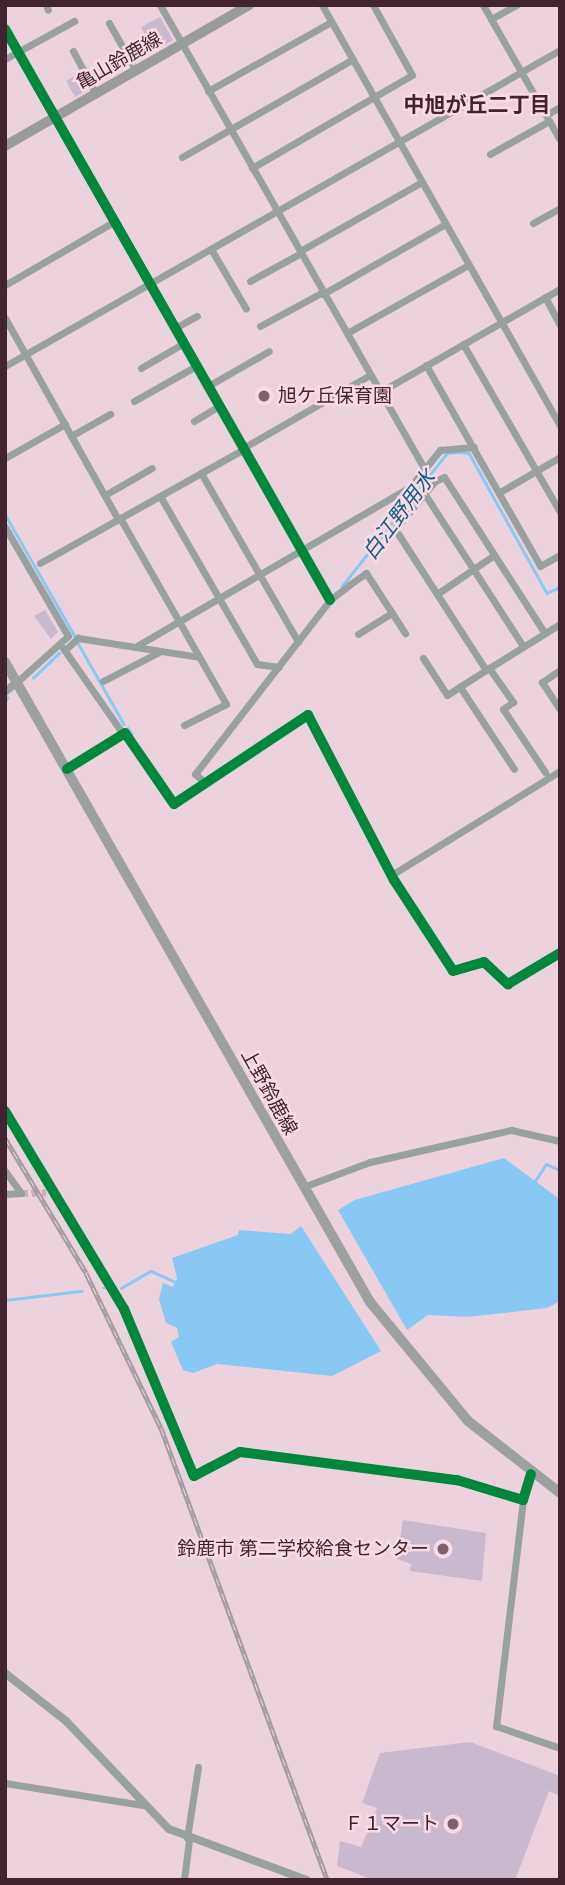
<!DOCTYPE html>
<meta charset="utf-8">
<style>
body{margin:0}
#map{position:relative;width:565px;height:1885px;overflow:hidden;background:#ecd2dc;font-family:Rubik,"Noto Sans JP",sans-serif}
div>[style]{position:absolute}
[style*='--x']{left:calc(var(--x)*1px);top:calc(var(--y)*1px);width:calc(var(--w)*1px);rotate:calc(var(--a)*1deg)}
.water>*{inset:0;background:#89c8f2}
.stream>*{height:2.5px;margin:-1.25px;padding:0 1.25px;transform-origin:1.25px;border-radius:1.25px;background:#89c8f2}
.building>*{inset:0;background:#c9b9ce}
.minor-tunnel>*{height:7px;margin-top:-3.5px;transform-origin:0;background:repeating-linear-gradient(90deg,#caafb9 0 7px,transparent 0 10.5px)}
.minor>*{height:7px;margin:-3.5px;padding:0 3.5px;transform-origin:3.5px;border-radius:3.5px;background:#99a0a0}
.tertiary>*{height:8px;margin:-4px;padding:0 4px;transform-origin:4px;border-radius:4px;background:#99a0a0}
.secondary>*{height:10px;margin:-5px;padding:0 5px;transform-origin:5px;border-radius:5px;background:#9e9fa0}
.primary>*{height:10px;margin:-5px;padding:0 5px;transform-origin:5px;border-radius:5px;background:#9a9b9c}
.rail>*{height:5px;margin-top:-2.5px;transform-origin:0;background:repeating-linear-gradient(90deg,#fadae5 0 8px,#a19ca0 0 16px);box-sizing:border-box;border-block:2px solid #a19ca0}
.cycleway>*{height:10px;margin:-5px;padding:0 5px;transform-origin:5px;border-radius:5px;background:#00873e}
.dots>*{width:19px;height:19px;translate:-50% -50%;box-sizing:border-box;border:4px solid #fadae5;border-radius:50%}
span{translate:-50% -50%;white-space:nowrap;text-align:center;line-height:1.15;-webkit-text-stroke:5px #fadae5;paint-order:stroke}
.street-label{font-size:19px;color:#41242f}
.poi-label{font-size:19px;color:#41242f}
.left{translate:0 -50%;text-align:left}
.right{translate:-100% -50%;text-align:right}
.neighbourhood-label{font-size:21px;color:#41242f;font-weight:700}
.water-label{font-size:21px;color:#115f84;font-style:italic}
.frame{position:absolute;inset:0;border:7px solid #41242f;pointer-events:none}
</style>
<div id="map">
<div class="water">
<div style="clip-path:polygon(504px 1158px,558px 1198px,560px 1301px,547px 1308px,467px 1317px,428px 1315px,407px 1330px,338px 1210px,355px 1200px)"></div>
<div style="clip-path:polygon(301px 1226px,381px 1351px,332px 1376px,217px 1364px,193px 1373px,183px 1370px,171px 1342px,179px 1337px,177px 1328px,166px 1323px,159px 1299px,163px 1283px,173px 1287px,177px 1278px,172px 1258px,238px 1235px,239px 1230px,291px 1234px)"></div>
</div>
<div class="stream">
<div style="--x:5;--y:514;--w:141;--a:60.2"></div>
<div style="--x:342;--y:586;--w:169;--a:-51.7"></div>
<div style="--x:447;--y:453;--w:12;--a:-5"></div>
<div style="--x:459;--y:452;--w:10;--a:6"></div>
<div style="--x:469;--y:453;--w:160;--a:60.9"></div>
<div style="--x:547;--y:593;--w:14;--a:-25"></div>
<div style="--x:78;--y:643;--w:93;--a:60.4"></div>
<div style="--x:33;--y:678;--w:36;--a:-44"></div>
<div style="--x:5;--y:701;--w:4;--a:-56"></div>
<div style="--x:128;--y:728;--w:7;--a:56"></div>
<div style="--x:535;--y:1181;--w:20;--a:-57"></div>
<div style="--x:546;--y:1164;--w:15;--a:23"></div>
<div style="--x:103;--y:1288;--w:2;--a:0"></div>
<div style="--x:121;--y:1288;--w:34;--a:-30"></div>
<div style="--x:151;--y:1271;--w:30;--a:24"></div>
<div style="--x:5;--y:1300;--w:77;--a:-6.8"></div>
</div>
<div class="building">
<div style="clip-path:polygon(160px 17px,173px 40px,154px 51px,141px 27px)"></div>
<div style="clip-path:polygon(78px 74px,87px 90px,75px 97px,66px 81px)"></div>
<div style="clip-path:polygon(45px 610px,58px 632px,51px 639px,34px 616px)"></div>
<div style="clip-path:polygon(403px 1520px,486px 1533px,482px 1581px,410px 1571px,411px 1564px,397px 1559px)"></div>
<div style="clip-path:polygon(470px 1742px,560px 1776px,560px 1796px,549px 1791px,515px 1880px,373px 1880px,337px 1866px,340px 1841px,361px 1847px,377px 1808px,362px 1803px,380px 1753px)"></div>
</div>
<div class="minor-tunnel">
<div style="--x:21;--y:1193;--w:25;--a:-2"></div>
</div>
<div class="minor">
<div style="--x:46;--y:5;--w:5;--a:68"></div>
<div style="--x:160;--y:5;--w:535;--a:60.32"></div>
<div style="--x:322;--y:5;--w:483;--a:60.5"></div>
<div style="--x:483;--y:5;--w:155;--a:60.3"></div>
<div style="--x:491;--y:19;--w:29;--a:-29"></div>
<div style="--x:109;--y:23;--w:55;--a:60.6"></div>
<div style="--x:5;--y:29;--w:657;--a:60.35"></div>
<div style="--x:73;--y:51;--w:49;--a:61.9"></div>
<div style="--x:5;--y:59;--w:79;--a:-28.8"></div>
<div style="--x:208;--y:91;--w:141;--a:-29.3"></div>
<div style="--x:546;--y:115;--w:16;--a:-30"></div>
<div style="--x:490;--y:154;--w:68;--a:-29.2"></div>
<div style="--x:182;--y:157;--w:197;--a:-29.8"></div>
<div style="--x:252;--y:168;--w:185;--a:-30.2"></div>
<div style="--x:412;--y:75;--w:80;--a:-119.1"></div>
<div style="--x:533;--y:223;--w:31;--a:-29"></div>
<div style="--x:211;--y:249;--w:69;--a:59.7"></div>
<div style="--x:300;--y:251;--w:140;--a:-29.5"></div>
<div style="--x:250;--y:281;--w:58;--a:-28.8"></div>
<div style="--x:5;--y:285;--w:127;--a:-30.2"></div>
<div style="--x:323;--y:294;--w:141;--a:-29.8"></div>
<div style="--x:545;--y:297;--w:32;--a:62"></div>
<div style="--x:5;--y:318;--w:231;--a:60.7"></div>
<div style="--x:260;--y:326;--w:72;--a:-28.4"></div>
<div style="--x:175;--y:328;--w:25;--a:-29"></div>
<div style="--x:347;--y:333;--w:139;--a:-29.3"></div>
<div style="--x:463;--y:344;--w:194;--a:60"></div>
<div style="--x:426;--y:365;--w:231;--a:60.4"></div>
<div style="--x:540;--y:566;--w:23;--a:-29"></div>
<div style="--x:5;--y:366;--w:639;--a:-29.66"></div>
<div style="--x:141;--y:368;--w:50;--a:-30.2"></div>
<div style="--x:208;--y:386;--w:70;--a:-29.8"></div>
<div style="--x:380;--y:392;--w:207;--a:-29.8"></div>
<div style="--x:134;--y:401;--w:71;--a:-29.4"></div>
<div style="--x:194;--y:421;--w:29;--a:-31"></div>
<div style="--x:71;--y:436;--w:45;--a:-29.4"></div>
<div style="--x:243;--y:448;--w:146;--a:-29.9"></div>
<div style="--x:5;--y:458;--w:69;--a:-29.5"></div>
<div style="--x:201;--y:473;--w:195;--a:60.1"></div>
<div style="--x:500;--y:492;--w:69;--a:-30.3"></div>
<div style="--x:424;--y:493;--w:182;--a:57.1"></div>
<div style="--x:105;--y:495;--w:54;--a:-29.9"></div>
<div style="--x:160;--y:496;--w:194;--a:60"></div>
<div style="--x:257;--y:664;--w:22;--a:8"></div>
<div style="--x:120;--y:518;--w:214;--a:60.3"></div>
<div style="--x:226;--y:704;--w:47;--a:153.4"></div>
<div style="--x:5;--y:527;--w:126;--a:60"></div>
<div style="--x:68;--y:636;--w:69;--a:138"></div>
<div style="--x:40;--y:563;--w:234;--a:-29.2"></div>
<div style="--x:437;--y:594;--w:69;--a:-34.4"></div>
<div style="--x:544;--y:632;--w:184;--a:-122.8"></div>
<div style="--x:444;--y:477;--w:10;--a:156"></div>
<div style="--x:435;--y:481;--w:62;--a:129.8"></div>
<div style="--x:395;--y:529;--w:168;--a:57.2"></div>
<div style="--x:486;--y:670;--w:87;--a:-31.9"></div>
<div style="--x:358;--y:634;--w:40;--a:-32"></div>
<div style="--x:135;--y:647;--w:318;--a:-30.2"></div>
<div style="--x:410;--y:487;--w:48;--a:-51"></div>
<div style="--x:440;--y:450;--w:34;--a:-5"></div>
<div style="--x:63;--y:648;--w:105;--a:55.1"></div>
<div style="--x:65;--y:650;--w:18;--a:-43"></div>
<div style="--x:78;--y:638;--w:122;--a:8.9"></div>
<div style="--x:423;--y:658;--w:44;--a:57"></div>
<div style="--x:447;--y:695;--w:46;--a:-32.7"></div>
<div style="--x:489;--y:668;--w:42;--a:54.8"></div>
<div style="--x:513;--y:702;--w:12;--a:145"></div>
<div style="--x:503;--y:709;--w:76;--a:56.3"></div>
<div style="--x:560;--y:670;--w:22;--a:146"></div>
<div style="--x:542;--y:682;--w:33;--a:57"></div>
<div style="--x:103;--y:681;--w:65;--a:-27.3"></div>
<div style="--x:460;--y:687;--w:98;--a:56.6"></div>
<div style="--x:67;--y:769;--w:68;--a:-31.8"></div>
<div style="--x:125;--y:733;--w:86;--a:55.4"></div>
<div style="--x:174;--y:804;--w:161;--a:-33.6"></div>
<div style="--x:308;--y:715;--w:186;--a:62.5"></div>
<div style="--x:394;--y:880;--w:108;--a:57"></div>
<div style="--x:453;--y:971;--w:32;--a:-16"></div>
<div style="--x:484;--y:962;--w:33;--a:43"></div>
<div style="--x:508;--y:984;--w:61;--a:-30.8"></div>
<div style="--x:206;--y:783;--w:14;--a:-141"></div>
<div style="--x:195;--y:774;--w:220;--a:-52.2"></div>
<div style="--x:330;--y:600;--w:24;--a:-38"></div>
<div style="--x:349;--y:585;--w:21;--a:-35"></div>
<div style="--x:366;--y:573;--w:72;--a:57"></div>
<div style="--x:393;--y:874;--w:196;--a:-31.7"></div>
<div style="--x:5;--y:1111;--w:231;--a:59"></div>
<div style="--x:124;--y:1309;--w:181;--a:67.3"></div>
<div style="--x:194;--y:1476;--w:52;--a:-27.6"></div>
<div style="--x:240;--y:1452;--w:219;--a:7.4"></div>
<div style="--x:457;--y:1480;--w:69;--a:16.9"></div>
<div style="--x:523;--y:1500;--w:27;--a:-73"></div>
<div style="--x:5;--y:1171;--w:27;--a:54"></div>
<div style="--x:303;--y:1187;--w:72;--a:-20.5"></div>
<div style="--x:370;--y:1162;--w:145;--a:-12.8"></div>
<div style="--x:511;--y:1130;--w:50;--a:12.7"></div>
<div style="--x:5;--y:1194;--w:16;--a:-4"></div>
<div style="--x:523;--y:1500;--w:228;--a:96.8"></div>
<div style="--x:496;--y:1726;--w:68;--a:19"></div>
<div style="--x:5;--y:1783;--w:139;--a:9.1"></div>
<div style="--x:187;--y:1838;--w:72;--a:-81.2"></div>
<div style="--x:184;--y:1880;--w:40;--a:-82.9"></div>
</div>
<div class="tertiary">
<div style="--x:5;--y:692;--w:16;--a:-40"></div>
<div style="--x:5;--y:1673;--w:78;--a:38.2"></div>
<div style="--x:66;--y:1721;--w:149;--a:46.4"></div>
<div style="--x:169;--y:1829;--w:147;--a:20.3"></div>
</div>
<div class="secondary">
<div style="--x:5;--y:662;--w:737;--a:60.3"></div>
<div style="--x:370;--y:1302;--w:154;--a:50.5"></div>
<div style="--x:468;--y:1421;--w:117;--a:38"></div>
</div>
<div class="primary">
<div style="--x:5;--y:146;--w:282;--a:-30"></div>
</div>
<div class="rail">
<div style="--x:5;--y:1138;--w:157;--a:59"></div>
<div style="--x:86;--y:1273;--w:172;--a:64.2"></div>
<div style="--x:161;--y:1428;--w:482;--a:69.8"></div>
</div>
<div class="cycleway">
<div style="--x:5;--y:29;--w:657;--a:60.35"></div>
<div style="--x:67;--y:769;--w:68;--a:-31.8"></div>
<div style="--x:125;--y:733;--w:86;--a:55.4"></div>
<div style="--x:174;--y:804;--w:161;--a:-33.6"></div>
<div style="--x:308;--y:715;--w:186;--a:62.5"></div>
<div style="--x:394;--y:880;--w:108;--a:57"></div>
<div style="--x:453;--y:971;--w:32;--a:-16"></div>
<div style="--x:484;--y:962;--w:33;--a:43"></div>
<div style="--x:508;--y:984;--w:61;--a:-30.8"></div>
<div style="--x:5;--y:1111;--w:231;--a:59"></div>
<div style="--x:124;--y:1309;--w:181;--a:67.3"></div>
<div style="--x:194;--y:1476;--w:52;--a:-27.6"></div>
<div style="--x:240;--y:1452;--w:219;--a:7.4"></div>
<div style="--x:457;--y:1480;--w:69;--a:16.9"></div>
<div style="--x:523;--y:1500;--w:27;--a:-73"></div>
</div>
<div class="dots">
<div style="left:264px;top:396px;background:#7d616c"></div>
<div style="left:443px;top:1549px;background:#7d616c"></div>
<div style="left:453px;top:1824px;background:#7d616c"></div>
</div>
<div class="street-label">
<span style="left:119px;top:61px;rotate:-30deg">亀山鈴鹿線</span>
<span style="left:269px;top:1092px;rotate:61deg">上野鈴鹿線</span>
</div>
<div class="poi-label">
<span class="left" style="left:278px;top:396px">旭ケ丘保育園</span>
<span class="right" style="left:429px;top:1549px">鈴鹿市 第二学校給食センター</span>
<span class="right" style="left:439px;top:1824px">Ｆ１マート</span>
</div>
<div class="neighbourhood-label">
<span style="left:477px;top:105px">中旭が丘二丁目</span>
</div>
<div class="water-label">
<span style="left:399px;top:515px;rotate:-53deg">白江野用水</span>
</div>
<div class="frame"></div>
</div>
